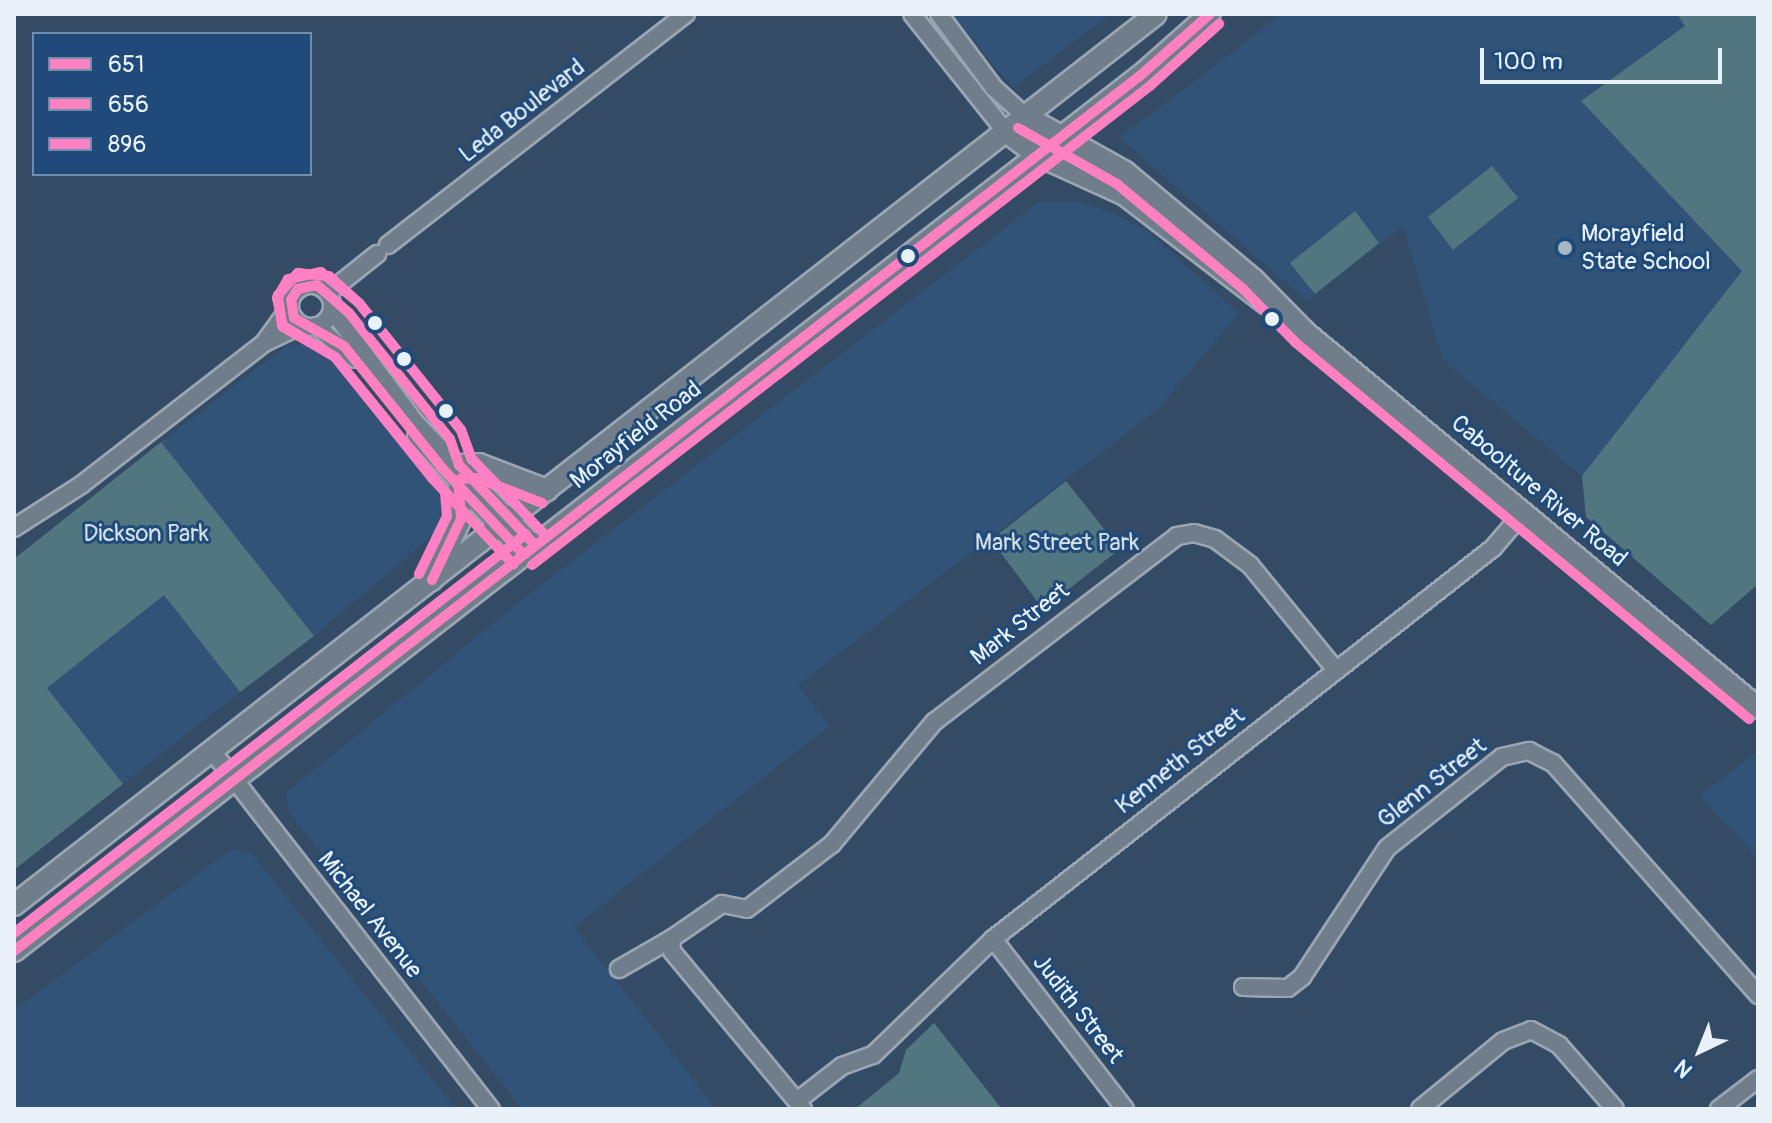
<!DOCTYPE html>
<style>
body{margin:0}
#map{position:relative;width:1772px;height:1123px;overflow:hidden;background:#344b65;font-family:Pangolin,sans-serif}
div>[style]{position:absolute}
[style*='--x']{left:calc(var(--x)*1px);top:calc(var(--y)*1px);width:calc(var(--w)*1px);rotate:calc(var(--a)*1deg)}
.built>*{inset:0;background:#325378}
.green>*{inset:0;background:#517680}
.roads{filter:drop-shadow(2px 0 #9aa6b3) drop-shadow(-2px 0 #9aa6b3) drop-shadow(0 2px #9aa6b3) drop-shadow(0 -2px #9aa6b3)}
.minor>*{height:16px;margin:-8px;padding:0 8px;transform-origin:8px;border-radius:8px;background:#707e8c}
.minor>.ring{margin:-8px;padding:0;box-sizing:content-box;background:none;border:16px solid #707e8c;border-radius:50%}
.major>*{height:20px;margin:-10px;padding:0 10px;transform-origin:10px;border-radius:10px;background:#707e8c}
.bus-1>*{height:10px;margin:-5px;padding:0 5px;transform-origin:5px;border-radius:5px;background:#ff80c0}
.bus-2>*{height:10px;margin:-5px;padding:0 5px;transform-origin:5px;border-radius:5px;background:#ff80c0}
.bus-3>*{height:10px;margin:-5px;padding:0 5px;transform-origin:5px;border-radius:5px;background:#ff80c5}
.dots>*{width:22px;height:22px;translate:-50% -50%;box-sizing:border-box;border:4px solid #1f4a7a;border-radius:50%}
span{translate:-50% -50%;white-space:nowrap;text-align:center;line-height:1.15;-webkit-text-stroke:6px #1f4a7a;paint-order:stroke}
.street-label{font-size:24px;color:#e8f1f8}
.poi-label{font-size:24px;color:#e8f1f8}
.left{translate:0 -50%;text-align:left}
.park-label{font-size:24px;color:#d2e0e7}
.frame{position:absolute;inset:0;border:16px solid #e8f1f8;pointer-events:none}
.legend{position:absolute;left:32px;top:32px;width:280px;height:144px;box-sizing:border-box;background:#1f4a7a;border:2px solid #6f8dac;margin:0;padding:10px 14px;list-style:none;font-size:24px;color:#e8f1f8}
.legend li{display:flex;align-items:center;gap:16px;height:40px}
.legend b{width:40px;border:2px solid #6f8dac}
.north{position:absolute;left:1660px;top:1011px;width:80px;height:80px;-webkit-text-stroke:6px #1f4a7a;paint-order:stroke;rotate:223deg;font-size:22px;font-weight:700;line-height:32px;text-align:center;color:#e8f1f8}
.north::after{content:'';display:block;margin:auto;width:28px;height:36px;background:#e8f1f8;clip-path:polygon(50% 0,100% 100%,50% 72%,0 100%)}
.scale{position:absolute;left:1480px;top:48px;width:242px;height:36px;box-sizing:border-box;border:4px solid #e8f1f8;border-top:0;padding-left:10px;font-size:24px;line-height:28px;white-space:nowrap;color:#e8f1f8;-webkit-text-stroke:6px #1f4a7a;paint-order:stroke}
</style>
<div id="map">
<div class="built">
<div style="clip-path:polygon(951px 14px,1110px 14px,1013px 88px)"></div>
<div style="clip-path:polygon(1282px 14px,1677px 14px,1685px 26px,1581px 101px,1743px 271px,1582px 476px,1443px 360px,1403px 226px,1307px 301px,1120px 138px)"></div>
<div style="clip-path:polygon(1039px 202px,1080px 202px,1118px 215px,1148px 232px,1239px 313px,1158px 409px,798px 685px,829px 726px,574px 927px,716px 1109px,522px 1109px,288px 811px,286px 793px,523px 599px)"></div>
<div style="clip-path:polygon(315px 341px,335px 353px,438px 493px,444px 511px,436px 532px,314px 636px,161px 442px,285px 347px)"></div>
<div style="clip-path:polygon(164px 594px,240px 692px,123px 784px,47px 688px)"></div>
<div style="clip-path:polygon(1758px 751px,1758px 858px,1700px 796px)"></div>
<div style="clip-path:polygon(230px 850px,250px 852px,456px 1109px,14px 1109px,14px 1010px)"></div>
</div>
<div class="green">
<div style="clip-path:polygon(1677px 14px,1758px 14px,1758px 584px,1711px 625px,1586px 517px,1582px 476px,1742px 271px,1581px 101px,1685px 26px)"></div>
<div style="clip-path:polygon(1492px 166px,1518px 198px,1453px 250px,1428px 217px)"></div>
<div style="clip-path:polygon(1355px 211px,1379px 243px,1315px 294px,1290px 263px)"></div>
<div style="clip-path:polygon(161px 442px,314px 636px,240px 692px,164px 595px,47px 688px,123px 784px,14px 870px,14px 559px)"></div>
<div style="clip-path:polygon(1066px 481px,1120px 549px,1043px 609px,991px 540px)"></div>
<div style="clip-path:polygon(934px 1023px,1002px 1109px,855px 1109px,899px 1073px,906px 1050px)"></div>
</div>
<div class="roads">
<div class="minor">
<div style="--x:912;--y:14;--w:149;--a:51.5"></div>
<div style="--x:939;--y:14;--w:92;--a:53.4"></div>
<div style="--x:994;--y:88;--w:42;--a:42.1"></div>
<div style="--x:388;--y:245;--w:377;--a:-37.8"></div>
<div class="ring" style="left:290px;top:285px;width:26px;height:26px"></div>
<div style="--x:328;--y:293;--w:63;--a:-38.5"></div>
<div style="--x:332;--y:310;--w:141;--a:53.4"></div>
<div style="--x:416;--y:423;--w:170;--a:45.7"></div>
<div style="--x:316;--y:326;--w:51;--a:40.2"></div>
<div style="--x:264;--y:343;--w:42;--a:-25.3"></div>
<div style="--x:416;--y:436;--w:159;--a:47.8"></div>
<div style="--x:14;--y:528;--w:80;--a:-32.7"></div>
<div style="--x:81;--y:485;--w:232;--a:-37.8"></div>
<div style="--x:264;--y:343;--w:44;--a:-54.2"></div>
<div style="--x:212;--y:751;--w:454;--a:52.1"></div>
<div style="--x:993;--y:939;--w:215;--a:52.2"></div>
<div style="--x:619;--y:969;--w:60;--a:-30"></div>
<div style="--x:1243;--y:987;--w:45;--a:1.3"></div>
<div style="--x:1288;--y:988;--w:18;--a:-38"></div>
<div style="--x:1302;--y:977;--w:154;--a:-56.6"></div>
<div style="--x:1387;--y:848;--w:147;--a:-38.4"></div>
<div style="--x:1502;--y:757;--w:28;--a:-13"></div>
<div style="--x:1529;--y:751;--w:27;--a:27"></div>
<div style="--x:1553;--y:763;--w:310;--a:48.5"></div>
<div style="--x:797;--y:1101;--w:57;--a:-37.9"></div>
<div style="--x:842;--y:1066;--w:33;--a:-20"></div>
<div style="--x:873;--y:1055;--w:167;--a:-44"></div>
<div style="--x:993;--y:939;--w:635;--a:-38.03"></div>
<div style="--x:1493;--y:548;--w:46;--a:-49.4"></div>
<div style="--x:803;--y:1109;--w:205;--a:-129.7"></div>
<div style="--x:672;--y:951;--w:12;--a:-95"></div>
<div style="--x:671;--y:939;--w:62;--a:-34.5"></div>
<div style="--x:722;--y:904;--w:25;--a:11"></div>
<div style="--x:747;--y:909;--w:107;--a:-37.4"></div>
<div style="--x:832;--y:844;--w:159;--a:-50.1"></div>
<div style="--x:934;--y:722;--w:306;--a:-37.4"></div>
<div style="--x:1177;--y:536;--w:17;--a:-10"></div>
<div style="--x:1194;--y:533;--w:22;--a:16"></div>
<div style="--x:1215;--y:539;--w:44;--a:36.6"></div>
<div style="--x:1250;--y:565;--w:134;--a:50.7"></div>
<div style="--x:1420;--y:1109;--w:107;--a:-39.3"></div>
<div style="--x:1503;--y:1041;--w:30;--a:-21"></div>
<div style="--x:1531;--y:1030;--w:32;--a:28"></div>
<div style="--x:1559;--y:1045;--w:85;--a:48.8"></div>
<div style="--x:1719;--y:1109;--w:49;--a:-37.6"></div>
</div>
<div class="major">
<div style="--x:1025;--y:116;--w:115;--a:29.2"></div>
<div style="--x:1125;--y:172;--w:167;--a:39.9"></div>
<div style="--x:1253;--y:279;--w:74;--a:45.5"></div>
<div style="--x:1305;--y:332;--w:589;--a:39.69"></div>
<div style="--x:1005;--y:131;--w:40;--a:37"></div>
<div style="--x:1037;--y:155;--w:97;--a:24.4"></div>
<div style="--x:1125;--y:195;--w:179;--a:37.5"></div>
<div style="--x:459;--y:465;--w:20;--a:-3"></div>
<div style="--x:479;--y:464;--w:73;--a:20.9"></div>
<div style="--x:432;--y:580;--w:68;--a:-64.6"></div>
<div style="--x:461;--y:519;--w:32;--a:-94"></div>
<div style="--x:14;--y:905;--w:1448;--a:-37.96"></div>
<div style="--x:14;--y:951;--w:1427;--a:-37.86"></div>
<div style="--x:1141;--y:75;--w:92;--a:-41.5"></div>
</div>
</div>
<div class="bus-1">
<div style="--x:523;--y:554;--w:118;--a:-133.3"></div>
<div style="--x:442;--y:468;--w:156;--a:-128.8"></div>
<div style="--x:344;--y:346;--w:57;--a:-150.8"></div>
<div style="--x:294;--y:318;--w:18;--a:-99"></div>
<div style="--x:291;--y:300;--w:13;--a:-58"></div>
<div style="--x:298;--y:289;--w:19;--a:-12"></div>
<div style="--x:317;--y:285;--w:43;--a:41.2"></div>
<div style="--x:349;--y:313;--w:161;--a:51.3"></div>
<div style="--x:450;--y:439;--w:28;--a:71"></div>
<div style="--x:459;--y:465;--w:110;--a:46.5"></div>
<div style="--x:432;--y:580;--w:68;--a:-64.6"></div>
<div style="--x:461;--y:519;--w:32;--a:-94"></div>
<div style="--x:14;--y:951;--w:1427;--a:-37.86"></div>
<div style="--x:1141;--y:75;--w:92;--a:-41.5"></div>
</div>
<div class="bus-2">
<div style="--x:1018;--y:128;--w:114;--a:29.5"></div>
<div style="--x:1117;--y:184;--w:164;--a:39.8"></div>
<div style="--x:1243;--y:289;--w:76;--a:45.5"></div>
<div style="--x:1296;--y:343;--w:589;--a:39.69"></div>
<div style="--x:472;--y:460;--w:32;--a:-110"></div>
<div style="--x:461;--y:430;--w:163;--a:-128.8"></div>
<div style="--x:359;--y:303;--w:49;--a:-140.8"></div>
<div style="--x:321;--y:272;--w:34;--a:168"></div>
<div style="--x:288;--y:279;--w:22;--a:120"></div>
<div style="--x:277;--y:298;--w:30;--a:78"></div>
<div style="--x:283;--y:327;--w:60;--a:30"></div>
<div style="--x:335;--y:357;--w:154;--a:51.3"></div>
<div style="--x:431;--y:477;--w:120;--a:46.7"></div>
<div style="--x:460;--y:479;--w:17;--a:-3"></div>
<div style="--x:477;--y:478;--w:70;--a:21"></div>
<div style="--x:532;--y:565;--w:782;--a:-37.78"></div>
<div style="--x:1150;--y:86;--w:93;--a:-41.9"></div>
</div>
<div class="bus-3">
<div style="--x:419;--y:574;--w:64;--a:-64.2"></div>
<div style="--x:447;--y:516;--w:24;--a:-95"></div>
<div style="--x:445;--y:492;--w:174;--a:-129.2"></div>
<div style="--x:335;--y:357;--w:62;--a:-148.9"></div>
<div style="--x:282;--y:325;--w:30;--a:-98"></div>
<div style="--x:278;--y:295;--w:30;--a:-48"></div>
<div style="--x:298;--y:273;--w:31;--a:6"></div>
<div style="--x:329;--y:276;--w:40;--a:42"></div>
<div style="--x:359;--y:303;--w:163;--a:51.2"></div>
<div style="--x:461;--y:430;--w:30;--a:70"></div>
<div style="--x:471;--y:458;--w:107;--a:46.1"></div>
<div style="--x:14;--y:933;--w:649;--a:-37.93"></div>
</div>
<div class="dots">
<div style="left:1565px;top:248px;background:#a9b7c5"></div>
<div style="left:908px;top:256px;background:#e8f1f8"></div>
<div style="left:1272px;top:319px;background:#e8f1f8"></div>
<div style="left:375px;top:323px;background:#e8f1f8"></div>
<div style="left:404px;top:359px;background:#e8f1f8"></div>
<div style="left:446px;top:411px;background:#e8f1f8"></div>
</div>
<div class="street-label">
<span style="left:522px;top:111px;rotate:-38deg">Leda Boulevard</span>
<span style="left:636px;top:435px;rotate:-38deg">Morayfield Road</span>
<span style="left:1539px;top:491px;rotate:40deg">Caboolture River Road</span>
<span style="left:1020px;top:624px;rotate:-38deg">Mark Street</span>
<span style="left:1180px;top:761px;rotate:-38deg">Kenneth Street</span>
<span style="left:1432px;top:783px;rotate:-38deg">Glenn Street</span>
<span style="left:370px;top:915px;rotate:52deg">Michael Avenue</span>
<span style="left:1078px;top:1009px;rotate:52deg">Judith Street</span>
</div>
<div class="poi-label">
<span class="left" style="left:1581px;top:248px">Morayfield<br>State School</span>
</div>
<div class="park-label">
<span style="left:146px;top:534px">Dickson Park</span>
<span style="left:1057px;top:543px">Mark Street Park</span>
</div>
<div class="frame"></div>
<ul class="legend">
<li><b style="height:10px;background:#ff80c0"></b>651</li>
<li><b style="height:10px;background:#ff80c0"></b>656</li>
<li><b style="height:10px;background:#ff80c5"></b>896</li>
</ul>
<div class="north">N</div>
<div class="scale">100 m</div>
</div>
